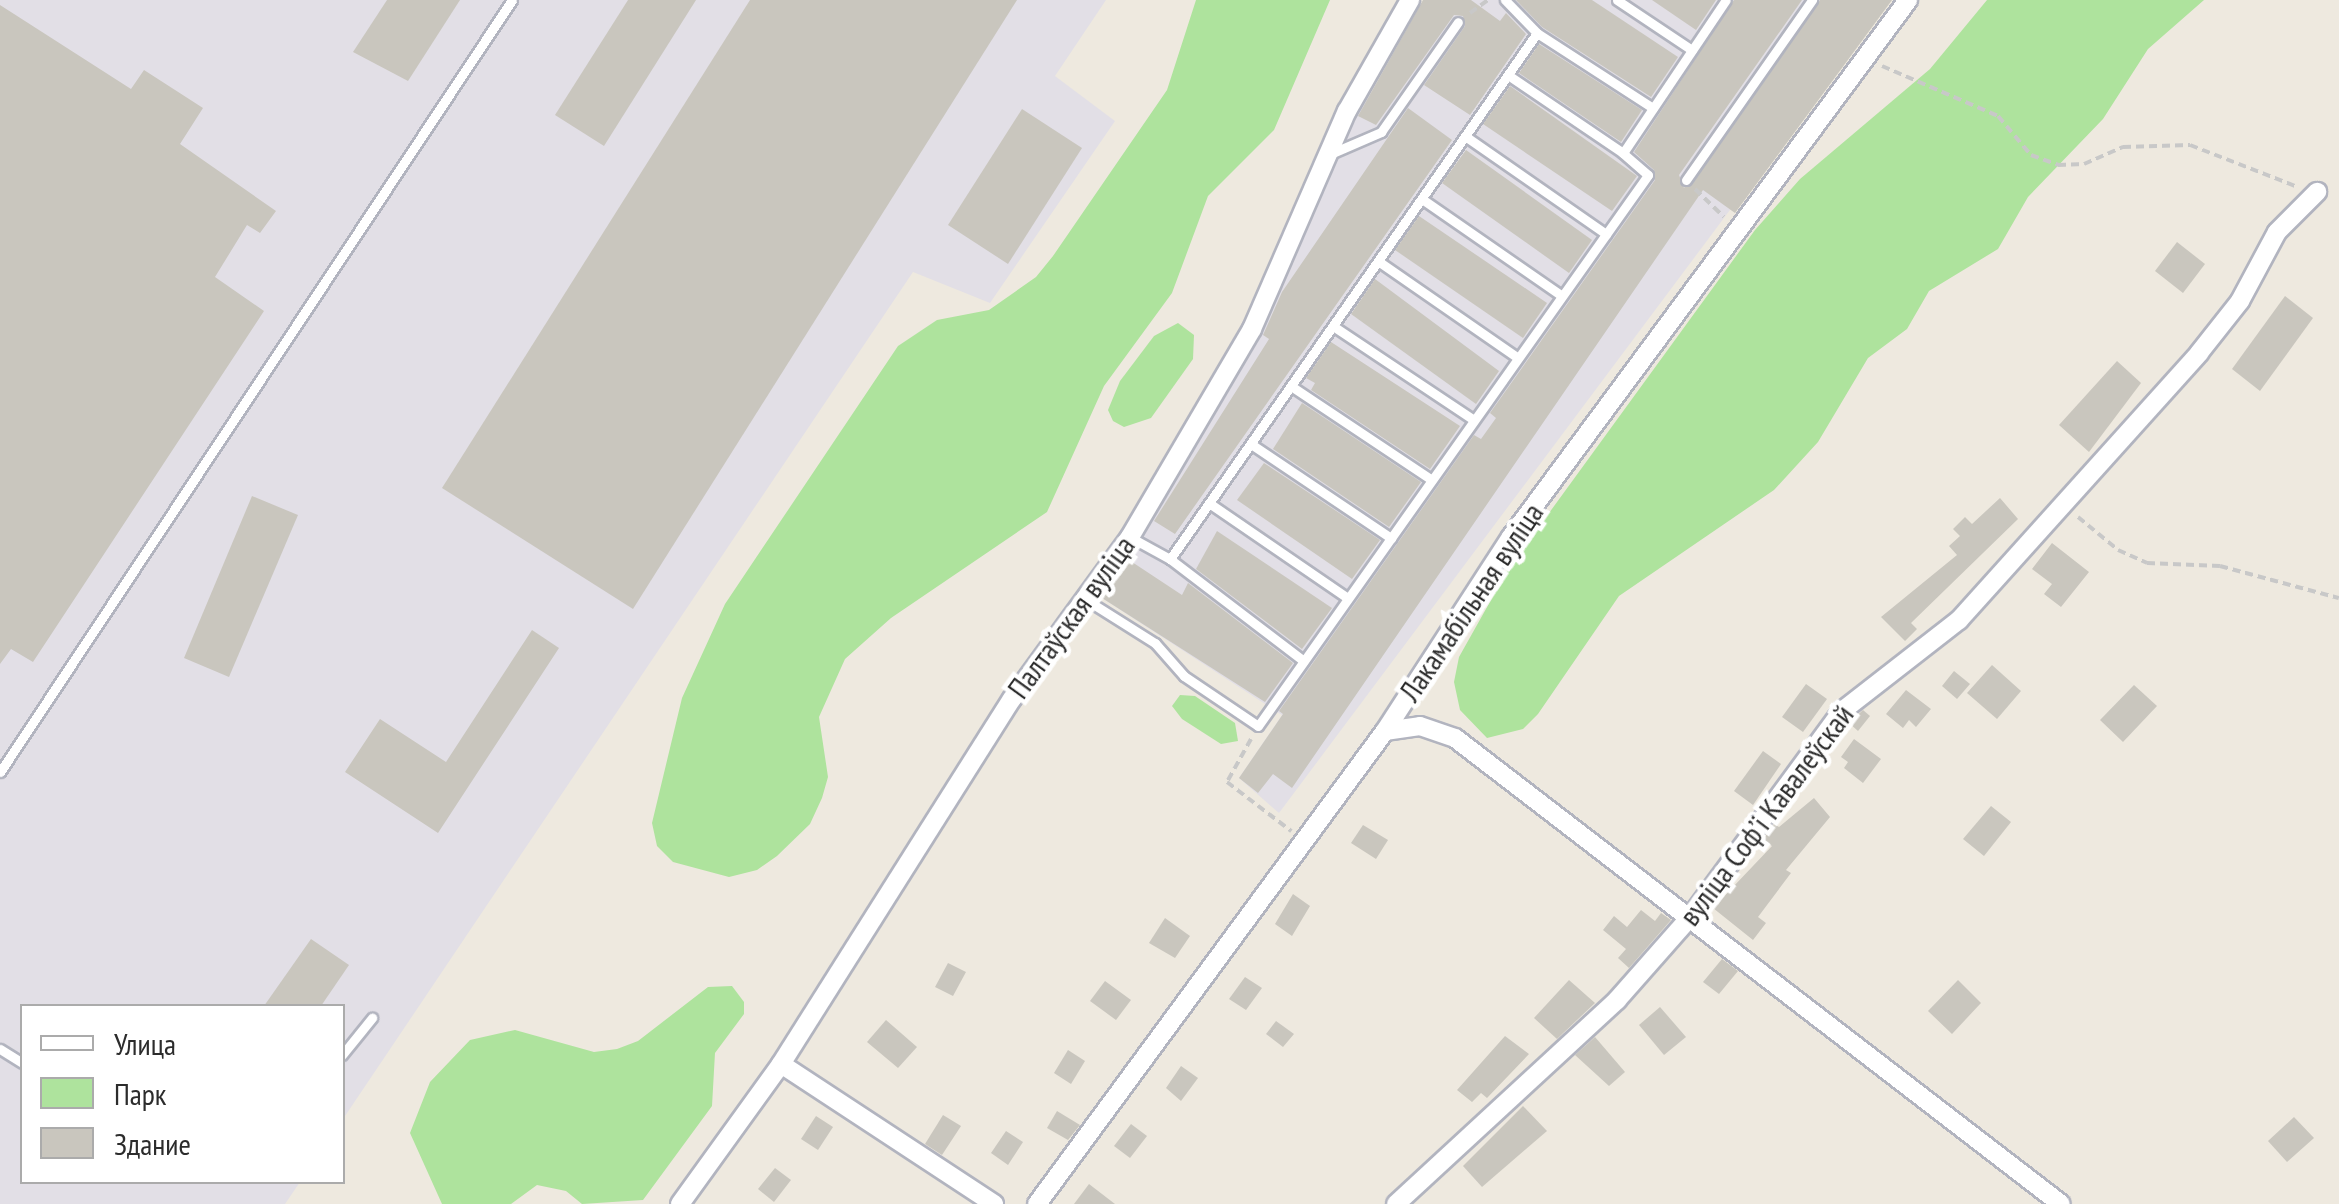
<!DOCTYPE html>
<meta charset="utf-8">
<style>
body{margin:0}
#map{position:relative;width:2339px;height:1204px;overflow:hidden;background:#eee9df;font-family:"PT Sans Narrow",sans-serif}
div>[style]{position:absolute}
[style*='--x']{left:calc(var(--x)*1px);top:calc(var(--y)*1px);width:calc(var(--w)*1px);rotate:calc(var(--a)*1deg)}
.industrial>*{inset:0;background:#e2dfe6}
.green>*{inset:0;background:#aee39d}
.building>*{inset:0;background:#c9c6be}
.path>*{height:4px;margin-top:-2px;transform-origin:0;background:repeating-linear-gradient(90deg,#c8c8c8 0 8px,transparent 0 13px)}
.roads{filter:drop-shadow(2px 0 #b2b4bf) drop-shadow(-2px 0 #b2b4bf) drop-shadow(0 2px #b2b4bf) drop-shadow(0 -2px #b2b4bf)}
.service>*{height:9px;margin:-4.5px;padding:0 4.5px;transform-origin:4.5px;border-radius:4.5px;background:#fff}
.minor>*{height:18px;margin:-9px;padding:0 9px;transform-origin:9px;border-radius:9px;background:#fff}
span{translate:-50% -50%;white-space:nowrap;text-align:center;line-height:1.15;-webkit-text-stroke:9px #fff;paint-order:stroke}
.street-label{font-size:30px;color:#2c2c2c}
.legend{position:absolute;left:20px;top:1004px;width:325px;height:180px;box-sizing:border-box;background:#fff;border:2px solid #ababab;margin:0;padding:12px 18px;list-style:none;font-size:30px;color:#2c2c2c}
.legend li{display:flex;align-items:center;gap:20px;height:50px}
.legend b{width:50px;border:2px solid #ababab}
</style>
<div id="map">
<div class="industrial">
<div style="clip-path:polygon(0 0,1106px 0,1055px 76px,1115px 121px,990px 303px,913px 272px,343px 1119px,342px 1006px,22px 1006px,22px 1182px,300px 1182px,285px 1204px,0 1204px)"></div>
<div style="clip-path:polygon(1432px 0,1887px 0,1279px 813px,1239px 778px,1282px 715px,1102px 598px,1255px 329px,1357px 115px)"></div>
</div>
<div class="green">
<div style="clip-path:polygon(1196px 0,1330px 0,1274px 130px,1208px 196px,1172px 293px,1104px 386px,1047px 512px,891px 618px,845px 659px,819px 717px,828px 777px,822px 798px,810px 824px,777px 856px,757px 870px,729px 877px,673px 862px,657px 846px,652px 823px,682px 698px,725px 604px,898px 346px,937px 320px,989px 310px,1036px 277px,1053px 256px,1167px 90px)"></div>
<div style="clip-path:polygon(1987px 0,2204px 0,2148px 49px,2103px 119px,2028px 197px,1998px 249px,1929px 291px,1907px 329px,1868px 358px,1818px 442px,1774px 490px,1619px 596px,1538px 714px,1523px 729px,1487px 738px,1460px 710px,1454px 682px,1459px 657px,1509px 568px,1755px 230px,1800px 179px,1930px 69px)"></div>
<div style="clip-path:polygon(1178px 323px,1194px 335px,1193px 359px,1151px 418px,1124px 427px,1113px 421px,1108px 410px,1120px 381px,1154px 336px)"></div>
<div style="clip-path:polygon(1180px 695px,1195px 696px,1235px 723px,1238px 741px,1221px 744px,1182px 719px,1172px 706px)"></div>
<div style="clip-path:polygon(732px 986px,744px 1002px,744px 1014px,715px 1053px,712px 1106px,643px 1200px,582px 1204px,566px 1191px,537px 1185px,511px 1204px,442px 1204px,410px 1133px,430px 1082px,470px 1040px,515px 1030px,594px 1052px,617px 1049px,638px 1041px,708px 987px)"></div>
</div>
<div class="building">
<div style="clip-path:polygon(387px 0,460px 0,408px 81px,353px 52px)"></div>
<div style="clip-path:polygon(628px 0,696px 0,604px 146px,555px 115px)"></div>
<div style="clip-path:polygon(750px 0,1017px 0,633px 609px,442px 488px)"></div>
<div style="clip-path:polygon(1423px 0,1471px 0,1500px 21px,1506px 13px,1526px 34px,1470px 115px,1424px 85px,1465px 26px,1463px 16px,1454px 15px,1376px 125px,1358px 116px)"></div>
<div style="clip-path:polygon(1516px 0,1592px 0,1678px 57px,1651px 97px,1542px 27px)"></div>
<div style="clip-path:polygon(1652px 0,1716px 0,1696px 30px)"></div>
<div style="clip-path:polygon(1734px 0,1802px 0,1679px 175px,1684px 188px,1820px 0,1892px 0,1735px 213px,1703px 190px,1292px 788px,1273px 774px,1258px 793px,1239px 778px,1283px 714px,1279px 711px,1474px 435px,1481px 439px,1496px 418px,1490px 413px,1655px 180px,1654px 170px,1634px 152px)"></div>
<div style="clip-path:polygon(0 5px,131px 89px,144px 70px,203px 108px,180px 144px,276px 211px,260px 233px,247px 225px,215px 277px,264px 311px,33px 662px,11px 649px,0 664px)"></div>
<div style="clip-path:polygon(1539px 44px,1642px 110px,1621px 142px,1519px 73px)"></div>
<div style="clip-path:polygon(1510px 86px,1637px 176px,1612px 211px,1483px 124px)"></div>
<div style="clip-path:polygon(1408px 108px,1452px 140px,1175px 534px,1154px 521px,1269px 339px,1263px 335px,1282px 292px)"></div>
<div style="clip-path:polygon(1022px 109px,1082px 148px,1008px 264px,948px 225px)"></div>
<div style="clip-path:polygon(1466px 150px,1592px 240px,1569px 273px,1442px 183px)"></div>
<div style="clip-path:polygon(1419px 216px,1547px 303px,1523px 338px,1395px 250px)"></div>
<div style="clip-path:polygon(2177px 242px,2205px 264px,2183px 293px,2155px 271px)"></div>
<div style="clip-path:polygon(1375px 279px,1499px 371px,1476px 404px,1351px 314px)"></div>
<div style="clip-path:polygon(2285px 296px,2313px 318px,2260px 391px,2232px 369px)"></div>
<div style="clip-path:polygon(1331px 342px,1460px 426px,1430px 469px,1311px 390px,1315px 383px,1306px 378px)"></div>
<div style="clip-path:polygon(2117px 361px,2141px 383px,2089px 452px,2059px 425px)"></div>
<div style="clip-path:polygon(1302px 403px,1421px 482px,1389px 527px,1273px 449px)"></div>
<div style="clip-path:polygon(1264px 463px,1380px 540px,1352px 579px,1237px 500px)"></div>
<div style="clip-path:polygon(252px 496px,298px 515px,229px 677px,184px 658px)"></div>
<div style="clip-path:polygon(2000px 498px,2018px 519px,1911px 623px,1917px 629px,1905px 641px,1881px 617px,1957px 555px,1949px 546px,1960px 536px,1953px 529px,1965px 517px,1972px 524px)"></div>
<div style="clip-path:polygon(1217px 531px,1332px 608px,1302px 649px,1196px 569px)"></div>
<div style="clip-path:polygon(2052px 543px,2089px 572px,2061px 607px,2044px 594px,2052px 584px,2032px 569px)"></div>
<div style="clip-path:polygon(1129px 560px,1182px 595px,1188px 583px,1293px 663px,1265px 702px,1102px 598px)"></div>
<div style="clip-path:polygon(532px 630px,559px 648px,438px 833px,345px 772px,380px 719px,446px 762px)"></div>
<div style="clip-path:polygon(1992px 665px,2021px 691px,1997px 719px,1967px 693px)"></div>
<div style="clip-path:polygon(1954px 671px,1970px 684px,1957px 699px,1942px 686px)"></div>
<div style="clip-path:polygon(1806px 684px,1827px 699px,1803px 732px,1782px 717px)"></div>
<div style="clip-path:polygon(2134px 685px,2157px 706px,2123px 742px,2100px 720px)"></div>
<div style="clip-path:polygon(1906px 690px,1931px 709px,1916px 727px,1909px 720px,1903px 728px,1886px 714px)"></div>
<div style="clip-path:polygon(1863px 710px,1870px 716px,1858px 731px,1849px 723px)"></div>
<div style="clip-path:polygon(1854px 739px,1881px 759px,1863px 783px,1844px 768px,1848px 762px,1841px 757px)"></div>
<div style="clip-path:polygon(1763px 751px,1781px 764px,1753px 805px,1734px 791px)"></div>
<div style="clip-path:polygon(1814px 798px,1830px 817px,1786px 870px,1791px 873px,1758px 917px,1766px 923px,1753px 940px,1713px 908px,1772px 846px,1763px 840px,1774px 824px,1779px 827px)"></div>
<div style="clip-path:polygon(1991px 806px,2011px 822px,1984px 856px,1963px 839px)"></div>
<div style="clip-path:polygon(1363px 825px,1388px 840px,1376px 859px,1351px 843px)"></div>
<div style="clip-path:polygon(1293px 894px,1310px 906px,1292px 936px,1275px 924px)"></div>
<div style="clip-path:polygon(1641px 910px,1655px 921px,1661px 913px,1671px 920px,1629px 968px,1618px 958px,1626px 949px,1603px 930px,1614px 916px,1627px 927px)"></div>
<div style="clip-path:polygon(1165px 918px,1190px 936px,1175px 958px,1149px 943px)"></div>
<div style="clip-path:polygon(311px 939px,349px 965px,321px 1006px,264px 1006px)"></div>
<div style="clip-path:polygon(1722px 959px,1738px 971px,1719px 994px,1703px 982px)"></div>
<div style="clip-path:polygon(948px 963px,966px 972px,953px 996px,935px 987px)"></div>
<div style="clip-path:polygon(1245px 977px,1262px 988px,1246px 1010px,1229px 999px)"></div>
<div style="clip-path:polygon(1569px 980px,1595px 1003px,1557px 1039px,1534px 1018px)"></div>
<div style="clip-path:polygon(1958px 980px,1981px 1003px,1952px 1034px,1928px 1011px)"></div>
<div style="clip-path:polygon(1105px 981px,1131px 1000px,1116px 1020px,1090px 1001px)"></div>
<div style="clip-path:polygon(1660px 1007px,1686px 1037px,1664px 1055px,1639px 1025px)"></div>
<div style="clip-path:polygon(886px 1020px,917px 1047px,898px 1068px,867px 1042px)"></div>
<div style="clip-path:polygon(1276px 1021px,1294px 1034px,1283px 1047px,1266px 1034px)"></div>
<div style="clip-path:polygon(1505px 1036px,1529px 1054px,1487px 1098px,1481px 1093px,1472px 1102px,1457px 1090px)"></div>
<div style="clip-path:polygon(1595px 1037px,1625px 1072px,1609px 1086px,1575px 1055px)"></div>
<div style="clip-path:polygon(1068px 1050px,1085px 1061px,1071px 1084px,1054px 1073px)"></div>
<div style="clip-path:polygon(1181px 1066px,1198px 1078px,1181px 1101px,1166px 1088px)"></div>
<div style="clip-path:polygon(1523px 1106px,1547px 1131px,1482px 1187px,1463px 1166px)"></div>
<div style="clip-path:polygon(1057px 1111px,1080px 1125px,1068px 1140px,1047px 1128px)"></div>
<div style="clip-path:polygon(943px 1115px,961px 1126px,942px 1155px,925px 1144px)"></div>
<div style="clip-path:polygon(816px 1116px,833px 1127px,818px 1150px,801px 1139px)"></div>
<div style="clip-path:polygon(2294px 1117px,2314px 1138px,2287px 1162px,2268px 1141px)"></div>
<div style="clip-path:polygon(1131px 1124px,1147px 1136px,1130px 1158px,1114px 1146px)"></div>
<div style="clip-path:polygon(1006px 1131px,1023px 1142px,1008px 1165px,991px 1153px)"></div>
<div style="clip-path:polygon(775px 1168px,791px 1180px,774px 1202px,758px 1189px)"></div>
<div style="clip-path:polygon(1089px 1184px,1115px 1204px,1074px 1204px)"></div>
</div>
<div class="path">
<div style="--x:1470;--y:13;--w:22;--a:-36"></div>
<div style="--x:1882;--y:66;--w:126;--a:23.3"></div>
<div style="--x:1998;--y:116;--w:51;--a:49.8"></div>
<div style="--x:2031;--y:155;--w:29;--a:20"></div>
<div style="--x:2058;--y:165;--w:26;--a:-2"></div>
<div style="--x:2084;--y:164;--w:43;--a:-23.6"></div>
<div style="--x:2123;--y:147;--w:67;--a:-1.7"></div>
<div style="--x:2190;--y:145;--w:113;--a:21.3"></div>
<div style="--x:1695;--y:189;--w:40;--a:44"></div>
<div style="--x:2078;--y:517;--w:52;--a:39.5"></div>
<div style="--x:2118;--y:550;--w:32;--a:24"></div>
<div style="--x:2147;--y:563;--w:73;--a:2.4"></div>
<div style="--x:2220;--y:566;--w:123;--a:15.1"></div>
<div style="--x:1251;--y:739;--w:49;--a:119.2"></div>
<div style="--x:1227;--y:782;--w:81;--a:37.4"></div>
</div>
<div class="roads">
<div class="service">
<div style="--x:1617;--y:0;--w:90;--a:33.7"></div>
<div style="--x:1537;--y:33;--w:138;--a:32.9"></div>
<div style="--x:1508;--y:75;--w:139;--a:34.1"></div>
<div style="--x:1465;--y:136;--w:172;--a:34.8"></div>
<div style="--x:1330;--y:154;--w:56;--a:-23.3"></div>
<div style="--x:1381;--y:132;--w:134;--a:-55"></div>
<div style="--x:1686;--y:180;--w:220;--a:-55"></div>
<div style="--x:1422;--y:199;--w:170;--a:34.7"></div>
<div style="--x:1378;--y:261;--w:170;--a:34.7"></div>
<div style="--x:1333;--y:326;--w:169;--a:33.7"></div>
<div style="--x:1291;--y:386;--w:169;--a:33.7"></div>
<div style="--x:1251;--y:444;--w:169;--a:33.9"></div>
<div style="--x:1209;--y:503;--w:168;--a:34.4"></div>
<div style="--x:1130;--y:537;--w:46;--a:28.8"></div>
<div style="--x:1170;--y:559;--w:641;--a:-55.1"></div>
<div style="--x:1537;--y:33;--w:46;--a:-134.1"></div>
<div style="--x:1170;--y:559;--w:168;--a:37.3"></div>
<div style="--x:1085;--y:599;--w:83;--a:32.2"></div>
<div style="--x:1155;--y:643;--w:44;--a:48.7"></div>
<div style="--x:1184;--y:676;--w:89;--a:34"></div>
<div style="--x:1258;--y:726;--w:675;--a:-54.71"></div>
<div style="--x:1648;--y:175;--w:33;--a:-139"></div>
<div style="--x:1623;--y:153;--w:184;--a:-56.1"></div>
<div style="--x:0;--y:772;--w:926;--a:-56.45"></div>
<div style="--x:0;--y:1049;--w:26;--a:32"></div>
<div style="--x:342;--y:1055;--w:48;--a:-51"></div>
</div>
<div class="minor">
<div style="--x:1385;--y:731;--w:35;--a:-8"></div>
<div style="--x:1420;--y:726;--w:37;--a:19"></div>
<div style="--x:1455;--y:738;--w:764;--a:37.56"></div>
<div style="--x:781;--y:1064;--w:255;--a:33.3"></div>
<div style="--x:680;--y:1204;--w:173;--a:-54.2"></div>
<div style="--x:781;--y:1064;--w:432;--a:-57.7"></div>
<div style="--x:1012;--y:699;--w:200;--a:-53.9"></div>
<div style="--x:1130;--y:537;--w:241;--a:-59.6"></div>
<div style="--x:1252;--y:329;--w:238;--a:-66.5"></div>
<div style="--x:1347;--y:111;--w:128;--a:-60.4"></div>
<div style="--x:1037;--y:1204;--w:587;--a:-53.66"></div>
<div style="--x:1385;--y:731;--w:231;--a:-57"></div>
<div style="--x:1511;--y:537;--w:668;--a:-53.52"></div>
<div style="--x:1396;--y:1204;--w:301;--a:-42.7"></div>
<div style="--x:1617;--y:1000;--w:113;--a:-48.6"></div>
<div style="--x:1692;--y:915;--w:253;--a:-53.7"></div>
<div style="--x:1842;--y:711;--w:148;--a:-37.9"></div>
<div style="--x:1959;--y:620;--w:359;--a:-48"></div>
<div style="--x:2199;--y:353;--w:66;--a:-51.7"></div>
<div style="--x:2240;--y:301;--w:78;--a:-61.8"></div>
<div style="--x:2277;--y:232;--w:57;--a:-45"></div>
</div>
</div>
<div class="street-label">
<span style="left:1471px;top:602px;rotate:-56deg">Лакамабільная вуліца</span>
<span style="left:1071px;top:617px;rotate:-54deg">Палтаўская вуліца</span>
<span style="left:1766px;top:815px;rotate:-53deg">вуліца Софʼі Кавалеўскай</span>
</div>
<ul class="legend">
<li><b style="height:12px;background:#fff"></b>Улица</li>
<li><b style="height:28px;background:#aee39d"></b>Парк</li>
<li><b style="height:28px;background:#c9c6be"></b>Здание</li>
</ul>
</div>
